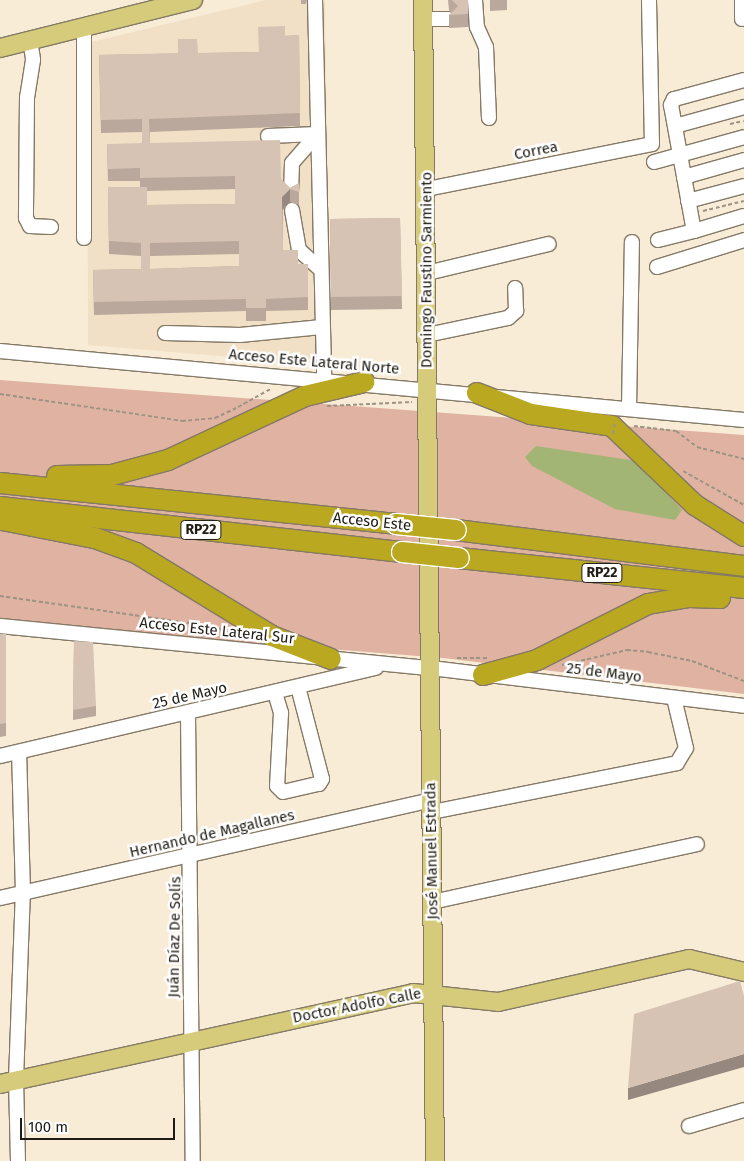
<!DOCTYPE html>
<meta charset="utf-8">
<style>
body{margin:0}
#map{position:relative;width:744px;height:1161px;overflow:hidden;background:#f8ecd7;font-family:"Fira Sans",sans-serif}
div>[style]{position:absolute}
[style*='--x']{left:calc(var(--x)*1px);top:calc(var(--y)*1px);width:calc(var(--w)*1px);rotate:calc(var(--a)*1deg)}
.built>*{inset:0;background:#f1e0c5}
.green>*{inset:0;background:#e0b2a1}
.water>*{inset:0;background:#a3b574}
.path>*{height:2px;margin-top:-1px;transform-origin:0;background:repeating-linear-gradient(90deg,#9b9383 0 4px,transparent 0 6.5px)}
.roads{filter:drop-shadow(1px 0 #847966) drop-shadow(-1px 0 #847966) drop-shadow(0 1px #847966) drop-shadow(0 -1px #847966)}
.minor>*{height:14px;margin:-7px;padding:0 7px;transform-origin:7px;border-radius:7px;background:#fff}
.major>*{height:18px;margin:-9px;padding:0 9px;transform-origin:9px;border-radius:9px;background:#d6cb7a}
.highway>*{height:20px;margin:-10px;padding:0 10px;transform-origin:10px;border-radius:10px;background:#baa821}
.path-bridge>*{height:2px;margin-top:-1px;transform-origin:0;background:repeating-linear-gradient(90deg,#9b9383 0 4px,transparent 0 6.5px)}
.bridges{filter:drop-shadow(1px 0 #fff) drop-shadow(-1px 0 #fff) drop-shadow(0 1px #fff) drop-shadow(0 -1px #fff)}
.highway-bridge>*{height:20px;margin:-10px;padding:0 10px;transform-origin:10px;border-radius:10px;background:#baa821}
.wall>*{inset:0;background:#b9a89b}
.shaded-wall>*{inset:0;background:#96887e}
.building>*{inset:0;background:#d7c3b4}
span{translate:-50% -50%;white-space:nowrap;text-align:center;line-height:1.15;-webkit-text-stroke:5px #fff;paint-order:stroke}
.shield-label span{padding:1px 4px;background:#fff;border:1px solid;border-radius:4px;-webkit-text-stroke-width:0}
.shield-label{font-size:14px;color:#201c14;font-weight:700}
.street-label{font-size:15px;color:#201c14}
.scale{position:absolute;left:20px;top:1118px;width:155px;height:22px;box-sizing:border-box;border:2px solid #201c14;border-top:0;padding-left:6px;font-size:15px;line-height:18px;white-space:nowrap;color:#201c14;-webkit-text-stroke:4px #fff;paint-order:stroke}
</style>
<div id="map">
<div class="built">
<div style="clip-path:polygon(266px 0,325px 0,330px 365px,88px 345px,87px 43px)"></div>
</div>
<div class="green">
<div style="clip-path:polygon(0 380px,744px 435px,744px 694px,443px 658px,0 623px)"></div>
</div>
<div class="water">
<div style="clip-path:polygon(536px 446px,637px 461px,682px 510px,675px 520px,615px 509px,532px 466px,525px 457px)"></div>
</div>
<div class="path">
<div style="--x:730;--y:124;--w:14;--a:-12"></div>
<div style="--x:703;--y:211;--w:42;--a:-13.7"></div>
<div style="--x:0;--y:394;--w:184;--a:8.4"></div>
<div style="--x:182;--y:421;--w:33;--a:-5"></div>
<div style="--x:215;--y:418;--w:26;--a:-25"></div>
<div style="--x:327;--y:406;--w:85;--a:-2.7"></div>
<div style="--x:238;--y:407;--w:38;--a:-29"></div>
<div style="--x:634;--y:426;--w:42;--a:6.8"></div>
<div style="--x:676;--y:431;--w:26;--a:37"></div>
<div style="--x:697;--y:447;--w:49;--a:14.3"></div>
<div style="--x:683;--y:471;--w:70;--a:29.1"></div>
<div style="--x:0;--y:596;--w:214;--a:8.1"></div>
<div style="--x:212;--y:626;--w:26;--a:23"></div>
<div style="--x:457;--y:658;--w:30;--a:0"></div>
<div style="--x:562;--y:665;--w:67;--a:-13"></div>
<div style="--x:627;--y:650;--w:21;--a:5"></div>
<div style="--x:648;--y:652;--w:45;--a:11.6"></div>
<div style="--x:692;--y:661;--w:56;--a:21"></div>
</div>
<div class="roads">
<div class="minor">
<div style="--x:315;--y:0;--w:378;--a:88.6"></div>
<div style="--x:475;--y:0;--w:27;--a:86"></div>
<div style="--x:477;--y:27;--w:22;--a:66"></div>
<div style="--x:486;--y:47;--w:71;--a:87.6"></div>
<div style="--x:742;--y:0;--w:19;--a:90"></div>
<div style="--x:424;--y:19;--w:25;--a:0"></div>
<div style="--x:84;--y:27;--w:211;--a:90"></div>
<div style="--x:30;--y:40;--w:20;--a:81"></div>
<div style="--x:33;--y:60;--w:37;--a:99"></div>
<div style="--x:27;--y:97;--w:121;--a:90.5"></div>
<div style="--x:26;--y:218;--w:9;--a:63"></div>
<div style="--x:30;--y:226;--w:21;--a:3"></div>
<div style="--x:744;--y:80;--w:73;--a:164.8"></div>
<div style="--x:674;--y:99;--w:7;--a:117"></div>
<div style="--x:671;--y:105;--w:128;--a:79.7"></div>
<div style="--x:694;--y:231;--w:52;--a:-16.7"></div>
<div style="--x:675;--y:126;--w:72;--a:-15.4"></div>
<div style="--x:268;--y:136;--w:49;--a:-2.3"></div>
<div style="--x:654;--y:162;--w:93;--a:-15.5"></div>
<div style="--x:684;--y:177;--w:62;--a:-15.8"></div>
<div style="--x:427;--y:189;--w:229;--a:-11.3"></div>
<div style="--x:652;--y:144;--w:144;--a:-91.2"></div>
<div style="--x:291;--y:192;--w:29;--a:-88"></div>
<div style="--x:292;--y:163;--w:38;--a:-49"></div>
<div style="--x:688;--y:201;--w:58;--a:-15"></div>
<div style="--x:292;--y:210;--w:41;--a:80.1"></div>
<div style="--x:299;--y:250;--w:30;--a:42"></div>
<div style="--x:658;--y:240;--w:37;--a:-14"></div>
<div style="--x:657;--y:267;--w:91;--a:-17.2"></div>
<div style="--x:427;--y:273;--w:125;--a:-13.4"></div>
<div style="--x:165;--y:333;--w:75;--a:1.5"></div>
<div style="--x:240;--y:335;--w:82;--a:-5.6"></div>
<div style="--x:427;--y:335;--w:83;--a:-11.9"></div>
<div style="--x:508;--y:318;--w:11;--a:-41"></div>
<div style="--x:516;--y:311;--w:23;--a:-92"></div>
<div style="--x:0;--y:351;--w:747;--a:5.3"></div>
<div style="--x:629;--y:409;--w:167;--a:-89"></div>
<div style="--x:0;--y:626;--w:433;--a:5.6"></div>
<div style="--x:431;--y:668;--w:315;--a:6.9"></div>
<div style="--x:275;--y:693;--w:21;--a:73"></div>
<div style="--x:281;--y:713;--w:73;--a:93.1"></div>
<div style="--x:277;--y:786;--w:8;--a:45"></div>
<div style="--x:283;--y:792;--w:37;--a:-13"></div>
<div style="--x:319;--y:784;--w:6;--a:-59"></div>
<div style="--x:322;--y:779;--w:95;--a:-104.6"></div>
<div style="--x:188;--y:714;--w:447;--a:89.4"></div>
<div style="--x:0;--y:756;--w:386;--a:-13.2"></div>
<div style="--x:432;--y:812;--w:250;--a:-11.3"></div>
<div style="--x:677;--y:763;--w:17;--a:-59"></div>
<div style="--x:686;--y:748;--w:51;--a:-103.5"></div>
<div style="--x:0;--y:898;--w:443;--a:-12.8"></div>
<div style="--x:432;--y:902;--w:271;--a:-12.3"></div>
<div style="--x:689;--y:1126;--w:57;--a:-16.2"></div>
<div style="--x:18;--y:1161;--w:81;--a:-91.4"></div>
<div style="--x:16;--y:1080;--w:187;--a:-87.9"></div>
<div style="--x:23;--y:893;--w:140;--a:-91.6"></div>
</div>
<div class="major">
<div style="--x:423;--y:0;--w:1161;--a:89.41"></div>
<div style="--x:0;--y:48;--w:199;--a:-14"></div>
<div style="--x:0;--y:1084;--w:423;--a:-12.4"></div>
<div style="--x:413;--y:993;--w:85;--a:6"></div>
<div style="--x:498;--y:1002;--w:196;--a:-12.7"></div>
<div style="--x:689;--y:959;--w:57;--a:13.3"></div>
</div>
<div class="highway">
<div style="--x:477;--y:393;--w:58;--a:21.3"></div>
<div style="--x:531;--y:414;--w:82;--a:8.4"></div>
<div style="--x:612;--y:426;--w:115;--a:43.6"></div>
<div style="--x:695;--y:505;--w:58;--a:32.3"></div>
<div style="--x:57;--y:476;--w:55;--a:-1"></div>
<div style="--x:112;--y:475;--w:58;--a:-15"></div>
<div style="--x:168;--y:460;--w:151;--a:-25"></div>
<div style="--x:305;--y:396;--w:61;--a:-13.3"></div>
<div style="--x:0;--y:483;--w:398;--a:5.9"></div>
<div style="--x:0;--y:507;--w:405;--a:6.4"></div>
<div style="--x:2;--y:520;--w:95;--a:11"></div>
<div style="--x:95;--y:538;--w:44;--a:20.1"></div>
<div style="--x:136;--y:553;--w:159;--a:31.4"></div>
<div style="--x:272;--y:636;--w:63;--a:21.3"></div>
<div style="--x:456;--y:530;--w:290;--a:7.1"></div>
<div style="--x:459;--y:558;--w:287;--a:6"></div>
<div style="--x:483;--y:675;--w:56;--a:-15.5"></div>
<div style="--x:537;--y:660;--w:124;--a:-26.8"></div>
<div style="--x:648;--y:604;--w:42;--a:-9.7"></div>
<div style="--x:689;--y:597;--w:31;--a:2"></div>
</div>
</div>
<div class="path-bridge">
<div style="--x:613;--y:434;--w:12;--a:-81"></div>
</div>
<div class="bridges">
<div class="highway-bridge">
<div style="--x:396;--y:524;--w:60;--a:5.7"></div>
<div style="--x:402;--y:552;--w:57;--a:6"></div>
</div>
</div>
<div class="wall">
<div style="clip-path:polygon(301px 0,307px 0,306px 4px,301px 4px)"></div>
<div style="clip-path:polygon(448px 0,468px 0,468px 27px,449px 28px,449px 15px,451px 13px,449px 10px)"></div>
<div style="clip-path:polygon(490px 0,507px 0,507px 10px,490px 11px)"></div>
<div style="clip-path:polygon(evenodd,299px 35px,300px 126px,150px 132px,150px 143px,281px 179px,290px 188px,299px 183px,299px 205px,290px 202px,283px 210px,283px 250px,298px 264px,308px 264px,308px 310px,266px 311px,266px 321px,246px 321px,246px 311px,94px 315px,93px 270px,141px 269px,141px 256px,109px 254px,108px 187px,140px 187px,140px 181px,108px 181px,107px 144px,142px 144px,142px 132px,101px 133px,99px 55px,259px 52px,285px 36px,299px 35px,235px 189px,235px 204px,147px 205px,147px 191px,235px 189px,299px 35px,239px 254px,239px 266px,150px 269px,150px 256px,239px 254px)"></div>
<div style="clip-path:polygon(400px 218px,402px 309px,331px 310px,330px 219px)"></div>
<div style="clip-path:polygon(0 634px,6px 634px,6px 736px,0 737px)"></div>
<div style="clip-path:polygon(74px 641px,96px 706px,96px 716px,73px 720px)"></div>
</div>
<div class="shaded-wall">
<div style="clip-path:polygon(290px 189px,290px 202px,282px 210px,282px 197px)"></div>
<div style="clip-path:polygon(744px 1054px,744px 1067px,628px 1100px,628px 1088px)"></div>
</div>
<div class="building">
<div style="clip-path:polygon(452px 0,468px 0,468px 14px,449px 15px,458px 6px)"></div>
<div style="clip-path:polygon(evenodd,285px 26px,285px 36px,299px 35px,300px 113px,149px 119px,150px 143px,280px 140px,281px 179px,290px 188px,299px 183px,299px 192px,290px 189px,282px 197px,283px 250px,298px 250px,298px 264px,308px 264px,308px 297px,266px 299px,266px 308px,246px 308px,246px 299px,94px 302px,93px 270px,141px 269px,141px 243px,109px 241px,108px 187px,147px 187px,147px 205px,235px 204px,235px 176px,140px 178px,140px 168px,108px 169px,107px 144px,142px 143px,142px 119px,101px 120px,99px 55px,178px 53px,178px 39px,197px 39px,198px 53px,259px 52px,258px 27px,285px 26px,239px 241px,239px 266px,150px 269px,150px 243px,239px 241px)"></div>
<div style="clip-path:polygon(400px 218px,402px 296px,331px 297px,330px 219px)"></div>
<div style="clip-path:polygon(0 634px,6px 634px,6px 723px,0 724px)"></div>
<div style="clip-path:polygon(74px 641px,93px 642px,96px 706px,73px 710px)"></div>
<div style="clip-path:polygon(740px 981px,744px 996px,744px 1054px,628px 1088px,634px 1014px)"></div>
</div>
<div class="shield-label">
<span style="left:201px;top:530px">RP22</span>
<span style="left:602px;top:573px">RP22</span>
</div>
<div class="street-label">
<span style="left:536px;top:151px;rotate:-11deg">Correa</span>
<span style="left:427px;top:270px;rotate:-90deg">Domingo Faustino Sarmiento</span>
<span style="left:314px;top:362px;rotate:5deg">Acceso Este Lateral Norte</span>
<span style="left:372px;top:522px;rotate:6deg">Acceso Este</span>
<span style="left:217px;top:631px;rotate:6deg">Acceso Este Lateral Sur</span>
<span style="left:604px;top:673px;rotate:7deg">25 de Mayo</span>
<span style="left:190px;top:696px;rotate:-13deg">25 de Mayo</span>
<span style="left:212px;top:834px;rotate:-13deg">Hernando de Magallanes</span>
<span style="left:432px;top:851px;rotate:-91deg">José Manuel Estrada</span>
<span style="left:175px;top:937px;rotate:-89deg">Juán Díaz De Solís</span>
<span style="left:357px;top:1006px;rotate:-11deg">Doctor Adolfo Calle</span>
</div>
<div class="scale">100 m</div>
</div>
